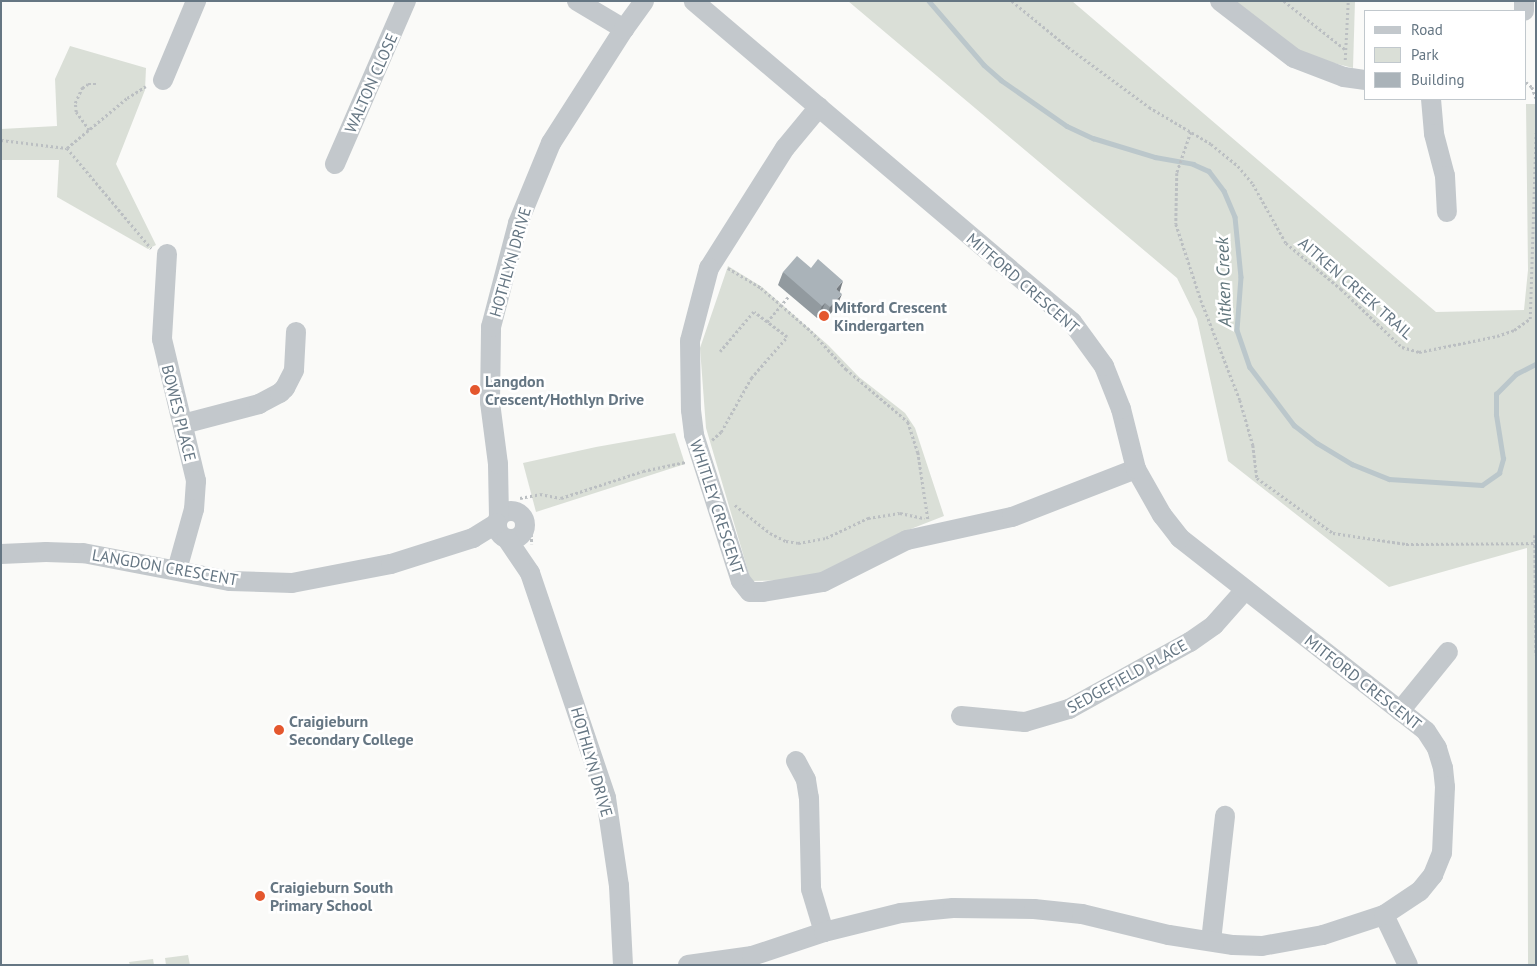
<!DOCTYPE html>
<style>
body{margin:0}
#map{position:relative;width:1537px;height:966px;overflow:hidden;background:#fafaf8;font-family:"PT Sans",sans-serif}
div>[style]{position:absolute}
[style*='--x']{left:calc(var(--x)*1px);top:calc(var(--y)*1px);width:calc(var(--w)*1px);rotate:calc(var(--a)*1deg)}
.green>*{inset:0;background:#dadfd7}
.stream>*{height:4.5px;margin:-2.25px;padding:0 2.25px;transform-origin:2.25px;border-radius:2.25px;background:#bbc7cb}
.path>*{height:2.5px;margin-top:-1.25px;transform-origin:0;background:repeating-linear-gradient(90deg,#bbbfc2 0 2.5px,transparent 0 5px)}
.minor>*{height:20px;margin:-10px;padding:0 10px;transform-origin:10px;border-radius:10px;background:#c3c8cc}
.minor>.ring{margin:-10px;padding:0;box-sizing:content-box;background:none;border:20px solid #c3c8cc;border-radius:50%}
.wall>*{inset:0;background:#929a9f}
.shaded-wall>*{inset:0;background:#777d82}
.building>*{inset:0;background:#aab3b9}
.dots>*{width:14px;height:14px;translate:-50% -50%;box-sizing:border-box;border:2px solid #fff;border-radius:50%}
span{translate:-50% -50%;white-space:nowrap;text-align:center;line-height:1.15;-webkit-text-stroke:5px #fff;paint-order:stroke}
.street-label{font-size:16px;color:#657683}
.poi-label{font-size:16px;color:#657683;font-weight:700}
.left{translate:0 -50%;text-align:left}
.water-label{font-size:18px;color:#60757c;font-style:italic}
.frame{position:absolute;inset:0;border:2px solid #657683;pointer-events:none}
.legend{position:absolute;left:1364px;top:10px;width:162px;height:90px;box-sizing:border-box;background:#fff;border:1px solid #c1c8cd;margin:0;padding:6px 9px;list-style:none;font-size:15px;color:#657683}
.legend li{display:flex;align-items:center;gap:10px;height:25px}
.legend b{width:25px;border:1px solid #c1c8cd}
</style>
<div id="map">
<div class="green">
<div style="clip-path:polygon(848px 1px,1072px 1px,1436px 312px,1524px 310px,1528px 270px,1526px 104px,1536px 104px,1536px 965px,1528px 965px,1527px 548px,1389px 587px,1228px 461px,1197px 319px,1177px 278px)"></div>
<div style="clip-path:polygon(1232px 1px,1355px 1px,1353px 68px,1306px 56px)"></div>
<div style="clip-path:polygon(70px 46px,146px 68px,145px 90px,116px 164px,156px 245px,148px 249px,57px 197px,59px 160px,1px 160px,1px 129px,57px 126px,55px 79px)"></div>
<div style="clip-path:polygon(728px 266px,762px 287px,828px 345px,859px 377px,905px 413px,915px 428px,944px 516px,898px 534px,826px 571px,792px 580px,751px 581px,706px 428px,700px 348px)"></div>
<div style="clip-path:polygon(675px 433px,685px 464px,536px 512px,523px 463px,596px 447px)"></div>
<div style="clip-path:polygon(188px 955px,190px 965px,166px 965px,165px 958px)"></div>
<div style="clip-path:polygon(153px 959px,154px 965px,130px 965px,129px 962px)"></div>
</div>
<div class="stream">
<div style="--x:929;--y:1;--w:84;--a:49.3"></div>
<div style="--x:984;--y:65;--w:23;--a:41"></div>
<div style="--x:1001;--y:80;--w:80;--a:34.9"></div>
<div style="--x:1067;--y:126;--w:29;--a:25"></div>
<div style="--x:1093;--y:138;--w:65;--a:17"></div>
<div style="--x:1155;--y:157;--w:39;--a:10"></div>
<div style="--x:1193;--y:164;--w:17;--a:24"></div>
<div style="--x:1209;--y:171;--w:25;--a:53"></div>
<div style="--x:1224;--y:191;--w:28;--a:67"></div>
<div style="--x:1235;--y:217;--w:60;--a:84.3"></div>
<div style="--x:1241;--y:277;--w:53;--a:94.3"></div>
<div style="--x:1237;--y:330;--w:39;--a:71"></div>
<div style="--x:1250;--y:367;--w:73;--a:52.8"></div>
<div style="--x:1294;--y:425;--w:29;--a:38"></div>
<div style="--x:1317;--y:443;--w:41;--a:31"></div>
<div style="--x:1352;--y:464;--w:40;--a:22"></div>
<div style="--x:1389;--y:479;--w:93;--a:3.7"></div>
<div style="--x:1482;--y:485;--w:21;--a:-35"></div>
<div style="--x:1499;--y:473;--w:15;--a:-74"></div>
<div style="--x:1503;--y:459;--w:45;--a:-99"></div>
<div style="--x:1496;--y:415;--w:21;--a:-90"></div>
<div style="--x:1496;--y:394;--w:28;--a:-45"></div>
<div style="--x:1516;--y:374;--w:22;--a:-27"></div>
</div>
<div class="path">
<div style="--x:1012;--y:1;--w:72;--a:39.4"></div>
<div style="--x:1068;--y:47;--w:101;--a:36.5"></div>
<div style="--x:1149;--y:107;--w:72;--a:30.8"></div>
<div style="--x:1211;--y:144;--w:35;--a:39"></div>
<div style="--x:1238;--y:166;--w:23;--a:50"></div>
<div style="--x:1253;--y:184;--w:68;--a:60.8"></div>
<div style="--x:1286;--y:243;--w:72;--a:39.9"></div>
<div style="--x:1341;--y:289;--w:84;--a:43.6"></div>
<div style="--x:1402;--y:347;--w:18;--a:16"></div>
<div style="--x:1419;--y:352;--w:80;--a:-11.6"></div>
<div style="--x:1497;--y:336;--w:18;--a:-19"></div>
<div style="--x:1514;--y:330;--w:19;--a:-35"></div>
<div style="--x:1530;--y:319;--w:186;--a:-88.2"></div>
<div style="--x:1284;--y:1;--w:79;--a:38.3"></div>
<div style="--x:1345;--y:60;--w:59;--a:-87.1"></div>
<div style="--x:1526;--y:82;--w:8;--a:40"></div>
<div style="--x:1532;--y:87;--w:12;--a:70"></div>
<div style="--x:89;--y:130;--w:22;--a:-126"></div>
<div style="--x:76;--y:112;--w:9;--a:-96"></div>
<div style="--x:75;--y:103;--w:17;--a:-65"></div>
<div style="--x:82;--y:88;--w:7;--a:-34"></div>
<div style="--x:88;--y:84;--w:8;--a:0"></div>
<div style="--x:1191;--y:132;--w:43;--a:108.9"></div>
<div style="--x:1177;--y:173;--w:51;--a:91.1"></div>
<div style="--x:1176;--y:224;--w:80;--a:71.8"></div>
<div style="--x:1201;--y:300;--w:107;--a:68.7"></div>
<div style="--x:1240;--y:400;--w:47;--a:73.9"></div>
<div style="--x:1253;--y:445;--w:33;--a:83"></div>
<div style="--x:1257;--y:478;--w:94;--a:35.9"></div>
<div style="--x:1333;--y:533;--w:74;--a:8.6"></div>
<div style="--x:1406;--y:544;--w:129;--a:-0.4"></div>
<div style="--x:1;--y:140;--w:66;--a:6.9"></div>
<div style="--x:67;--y:148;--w:78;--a:-39.8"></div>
<div style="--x:127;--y:98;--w:22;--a:-32"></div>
<div style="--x:67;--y:148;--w:131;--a:50"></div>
<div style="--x:728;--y:268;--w:39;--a:31"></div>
<div style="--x:761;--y:288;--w:26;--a:40"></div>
<div style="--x:781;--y:305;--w:40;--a:41"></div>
<div style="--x:811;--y:331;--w:52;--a:47.4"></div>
<div style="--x:846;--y:369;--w:82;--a:40.5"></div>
<div style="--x:908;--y:422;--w:32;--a:72"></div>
<div style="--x:918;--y:452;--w:68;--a:81.5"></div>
<div style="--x:767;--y:322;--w:35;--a:-50"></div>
<div style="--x:712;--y:440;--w:12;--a:-42"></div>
<div style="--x:721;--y:432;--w:62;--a:-60.9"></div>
<div style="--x:751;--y:378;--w:55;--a:-48.7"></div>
<div style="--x:787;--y:337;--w:41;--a:-142.9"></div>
<div style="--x:754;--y:312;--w:52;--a:130.4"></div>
<div style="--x:520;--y:498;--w:20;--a:-11"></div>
<div style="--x:540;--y:494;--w:21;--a:11"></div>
<div style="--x:561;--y:498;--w:86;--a:-18.2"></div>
<div style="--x:643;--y:471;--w:43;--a:-12.1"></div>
<div style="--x:735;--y:505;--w:45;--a:38.7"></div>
<div style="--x:770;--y:533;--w:18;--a:27"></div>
<div style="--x:786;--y:541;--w:12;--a:9"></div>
<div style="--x:798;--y:543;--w:28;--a:-10"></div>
<div style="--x:826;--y:538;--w:47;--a:-25.5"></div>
<div style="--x:868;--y:518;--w:32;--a:-9"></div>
<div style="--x:900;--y:513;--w:25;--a:12"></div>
<div style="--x:515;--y:506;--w:11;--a:22"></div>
<div style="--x:525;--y:510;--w:11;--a:56"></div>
<div style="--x:531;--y:519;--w:25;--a:88"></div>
<div style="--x:1535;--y:535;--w:120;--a:89.5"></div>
</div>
<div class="minor">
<div style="--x:577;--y:1;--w:55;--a:30.8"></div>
<div style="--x:1220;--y:1;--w:93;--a:37.6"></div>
<div style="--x:1294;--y:58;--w:53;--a:20.8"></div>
<div style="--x:1344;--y:77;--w:22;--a:8"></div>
<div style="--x:1524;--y:11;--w:10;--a:-90"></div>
<div style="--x:163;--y:80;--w:86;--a:-67.3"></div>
<div style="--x:1431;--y:99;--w:35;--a:85"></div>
<div style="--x:1434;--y:134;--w:43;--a:75.3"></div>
<div style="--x:1445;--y:176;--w:36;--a:87"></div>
<div style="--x:819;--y:107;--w:53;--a:129.7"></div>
<div style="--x:785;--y:148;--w:142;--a:122.3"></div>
<div style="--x:709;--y:268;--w:75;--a:104.6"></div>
<div style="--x:690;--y:341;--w:69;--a:89.2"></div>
<div style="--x:691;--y:410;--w:25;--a:83"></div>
<div style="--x:694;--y:435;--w:153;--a:72.2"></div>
<div style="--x:741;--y:581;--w:14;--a:51"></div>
<div style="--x:750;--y:592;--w:13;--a:0"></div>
<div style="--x:763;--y:592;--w:61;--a:-9.5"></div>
<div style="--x:823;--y:582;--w:94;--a:-26.6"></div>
<div style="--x:907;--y:540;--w:107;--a:-12.4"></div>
<div style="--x:1012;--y:517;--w:133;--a:-21.2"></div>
<div style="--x:335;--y:164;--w:178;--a:-66.5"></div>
<div style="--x:167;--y:254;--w:85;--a:93.4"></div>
<div style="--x:162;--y:339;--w:146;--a:76.5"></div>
<div style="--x:196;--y:481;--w:28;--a:94"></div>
<div style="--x:194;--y:509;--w:63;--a:105.6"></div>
<div style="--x:183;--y:424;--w:79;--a:-14.7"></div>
<div style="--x:259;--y:404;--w:24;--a:-28"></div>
<div style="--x:280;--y:393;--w:7;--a:-45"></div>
<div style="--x:285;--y:388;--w:20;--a:-63"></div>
<div style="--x:294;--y:370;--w:38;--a:-87"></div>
<div class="ring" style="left:497px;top:511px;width:8px;height:8px"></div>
<div style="--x:499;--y:517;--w:53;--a:-91.1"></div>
<div style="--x:498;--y:464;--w:63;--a:-97.4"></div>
<div style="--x:490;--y:402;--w:75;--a:-89.2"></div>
<div style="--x:491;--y:327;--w:107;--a:-75.4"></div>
<div style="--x:518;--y:223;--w:87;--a:-67.6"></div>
<div style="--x:551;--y:143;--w:135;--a:-57.4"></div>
<div style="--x:624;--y:29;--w:34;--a:-54"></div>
<div style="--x:507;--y:539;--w:41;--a:55.9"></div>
<div style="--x:530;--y:573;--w:237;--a:71.3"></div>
<div style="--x:606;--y:798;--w:89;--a:81.6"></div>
<div style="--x:619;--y:886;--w:79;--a:87.1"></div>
<div style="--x:1;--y:554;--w:45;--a:-2.5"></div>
<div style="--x:46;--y:552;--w:37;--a:2"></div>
<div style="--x:83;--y:553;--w:150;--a:10.8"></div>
<div style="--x:230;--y:581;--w:62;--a:1.8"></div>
<div style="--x:292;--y:583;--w:101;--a:-10.9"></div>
<div style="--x:391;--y:564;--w:86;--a:-17.6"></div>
<div style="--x:473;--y:538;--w:28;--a:-32"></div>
<div style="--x:1400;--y:711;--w:76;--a:-50.9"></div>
<div style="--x:961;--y:716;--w:64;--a:5.4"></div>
<div style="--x:1025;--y:722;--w:46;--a:-16.5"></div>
<div style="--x:1069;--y:709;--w:138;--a:-29"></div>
<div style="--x:1190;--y:642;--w:29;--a:-35"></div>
<div style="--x:1214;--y:625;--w:47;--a:-48.5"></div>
<div style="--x:796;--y:761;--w:21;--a:62"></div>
<div style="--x:806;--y:780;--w:18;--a:81"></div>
<div style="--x:809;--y:798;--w:91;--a:88.7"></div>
<div style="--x:811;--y:889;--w:45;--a:73.2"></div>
<div style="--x:1384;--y:915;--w:55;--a:64.4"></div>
<div style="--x:1211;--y:941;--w:126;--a:-83.6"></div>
<div style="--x:688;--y:965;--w:65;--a:-8"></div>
<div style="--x:752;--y:956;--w:76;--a:-18.4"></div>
<div style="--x:824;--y:932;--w:79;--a:-13.9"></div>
<div style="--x:901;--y:913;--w:52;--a:-5.5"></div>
<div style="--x:953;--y:908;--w:81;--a:0.7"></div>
<div style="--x:1034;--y:909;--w:48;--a:5.9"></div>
<div style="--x:1082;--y:914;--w:89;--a:13.6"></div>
<div style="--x:1169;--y:935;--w:65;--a:8.9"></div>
<div style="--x:1233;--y:945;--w:29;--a:2"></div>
<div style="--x:1262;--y:946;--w:62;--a:-10.2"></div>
<div style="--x:1323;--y:935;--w:64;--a:-18.2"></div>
<div style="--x:1384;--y:915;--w:43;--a:-33.7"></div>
<div style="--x:1420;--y:891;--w:21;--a:-51"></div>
<div style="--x:1433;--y:875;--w:24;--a:-68"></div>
<div style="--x:1442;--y:853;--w:66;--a:-87.4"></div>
<div style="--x:1445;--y:787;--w:19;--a:-96"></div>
<div style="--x:1443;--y:768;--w:21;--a:-107"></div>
<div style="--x:1437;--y:748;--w:20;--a:-123"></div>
<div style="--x:1426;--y:731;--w:313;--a:-141.9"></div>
<div style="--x:1180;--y:538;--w:29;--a:-128"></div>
<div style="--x:1162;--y:515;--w:53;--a:-119.5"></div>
<div style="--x:1136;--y:469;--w:62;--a:-104"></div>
<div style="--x:1121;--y:409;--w:46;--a:-111.6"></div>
<div style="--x:1104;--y:366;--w:54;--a:-126"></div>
<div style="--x:1072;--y:322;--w:496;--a:-139.7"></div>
</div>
<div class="wall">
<div style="clip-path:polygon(783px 272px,839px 292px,837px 306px,825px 320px,820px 315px,817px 318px,778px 285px)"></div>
</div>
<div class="shaded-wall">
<div style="clip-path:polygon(843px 281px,839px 294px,836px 289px)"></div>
<div style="clip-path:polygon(842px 294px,837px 306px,825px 320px,830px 307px)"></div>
<div style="clip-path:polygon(825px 303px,820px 315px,817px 318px,822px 306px)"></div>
</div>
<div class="building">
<div style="clip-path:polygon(797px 256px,811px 268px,818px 259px,843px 281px,836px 289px,842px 294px,830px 307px,825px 303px,822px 306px,783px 272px)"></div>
</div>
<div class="dots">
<div style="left:824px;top:316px;background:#e4572e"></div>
<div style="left:475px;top:390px;background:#e4572e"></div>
<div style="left:279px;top:730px;background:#e4572e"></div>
<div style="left:260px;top:896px;background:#e4572e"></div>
</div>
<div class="street-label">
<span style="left:371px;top:83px;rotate:-66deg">WALTON CLOSE</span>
<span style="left:510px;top:262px;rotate:-74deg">HOTHLYN DRIVE</span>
<span style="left:1023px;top:283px;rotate:41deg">MITFORD CRESCENT</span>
<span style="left:1356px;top:288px;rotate:41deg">AITKEN CREEK TRAIL</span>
<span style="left:179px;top:413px;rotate:76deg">BOWES PLACE</span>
<span style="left:717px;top:507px;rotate:72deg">WHITLEY CRESCENT</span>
<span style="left:165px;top:567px;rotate:10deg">LANGDON CRESCENT</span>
<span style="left:1127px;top:676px;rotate:-29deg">SEDGEFIELD PLACE</span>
<span style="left:1363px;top:682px;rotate:38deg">MITFORD CRESCENT</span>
<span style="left:592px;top:762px;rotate:74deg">HOTHLYN DRIVE</span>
</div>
<div class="poi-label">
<span class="left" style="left:834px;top:316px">Mitford Crescent<br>Kindergarten</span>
<span class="left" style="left:485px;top:390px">Langdon<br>Crescent/Hothlyn Drive</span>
<span class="left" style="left:289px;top:730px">Craigieburn<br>Secondary College</span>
<span class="left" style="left:270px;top:896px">Craigieburn South<br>Primary School</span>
</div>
<div class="water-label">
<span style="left:1224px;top:282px;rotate:-92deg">Aitken Creek</span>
</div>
<div class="frame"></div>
<ul class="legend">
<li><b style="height:6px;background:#c3c8cc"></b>Road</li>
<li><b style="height:14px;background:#dadfd7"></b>Park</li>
<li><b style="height:14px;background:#aab3b9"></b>Building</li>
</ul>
</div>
